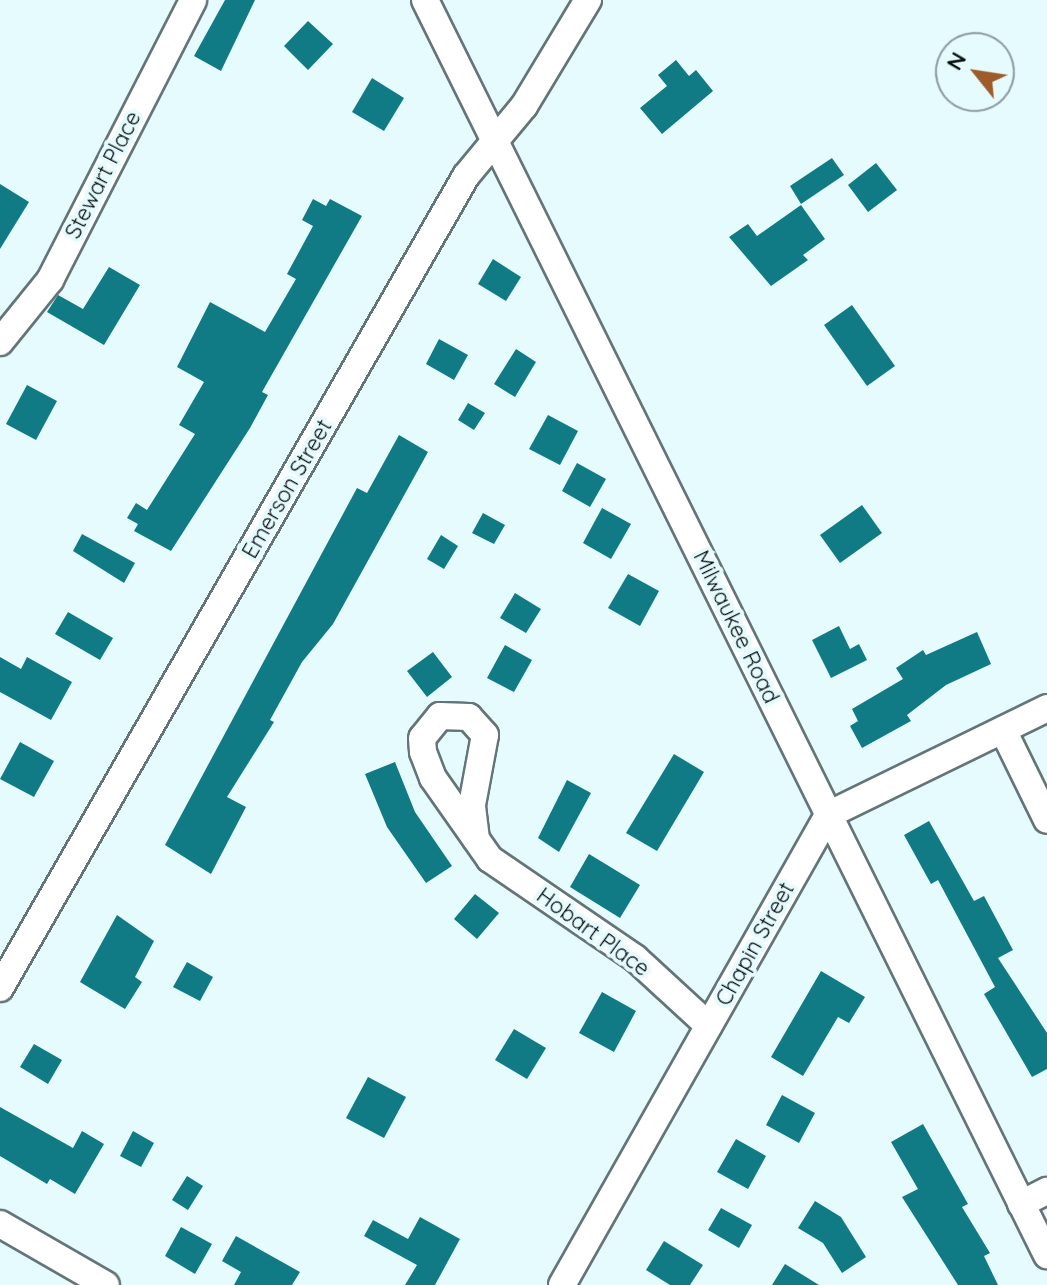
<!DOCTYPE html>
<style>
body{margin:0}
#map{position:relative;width:1047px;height:1285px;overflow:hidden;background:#e6fbfd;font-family:Quicksand,sans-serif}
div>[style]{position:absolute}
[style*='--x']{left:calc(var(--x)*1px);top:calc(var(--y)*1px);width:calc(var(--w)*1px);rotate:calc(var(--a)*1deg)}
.building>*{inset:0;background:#107b84}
.roads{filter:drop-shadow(2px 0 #637578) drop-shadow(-2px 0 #637578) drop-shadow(0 2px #637578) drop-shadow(0 -2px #637578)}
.minor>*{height:26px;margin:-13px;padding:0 13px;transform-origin:13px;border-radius:13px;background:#fff}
span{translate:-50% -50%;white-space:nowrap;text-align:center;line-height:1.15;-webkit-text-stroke:8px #e6fbfd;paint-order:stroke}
.street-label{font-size:22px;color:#080f10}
.north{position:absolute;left:935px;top:32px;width:80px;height:80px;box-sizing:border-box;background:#e6fbfd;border:2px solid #8d9d9e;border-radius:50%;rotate:300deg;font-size:22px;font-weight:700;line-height:32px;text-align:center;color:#080f10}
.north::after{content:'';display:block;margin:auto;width:28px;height:36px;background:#9e5c2a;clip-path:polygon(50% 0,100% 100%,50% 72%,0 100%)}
</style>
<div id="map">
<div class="building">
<div style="clip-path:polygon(225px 0,255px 0,221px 71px,194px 56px)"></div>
<div style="clip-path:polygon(308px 21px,333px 44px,308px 70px,284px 46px)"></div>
<div style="clip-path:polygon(676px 60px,689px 76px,696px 70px,713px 91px,662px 134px,640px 108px,667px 86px,658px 75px)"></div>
<div style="clip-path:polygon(372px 78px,404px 98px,384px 131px,352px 112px)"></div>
<div style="clip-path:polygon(832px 158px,844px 175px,801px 204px,790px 186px)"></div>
<div style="clip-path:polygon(876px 163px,897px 190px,868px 212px,848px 185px)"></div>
<div style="clip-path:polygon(0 184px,29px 202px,0 249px)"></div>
<div style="clip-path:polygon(313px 199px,326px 206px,330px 199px,362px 216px,262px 392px,268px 395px,250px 428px,171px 551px,134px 531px,138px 524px,127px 518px,136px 503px,147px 510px,195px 434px,179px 425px,204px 382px,177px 367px,210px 302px,265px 332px,296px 279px,287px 274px,313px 226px,302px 220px)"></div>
<div style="clip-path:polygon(801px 205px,825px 239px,803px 255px,808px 260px,771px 286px,729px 237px,748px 224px,757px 236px)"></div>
<div style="clip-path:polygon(493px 259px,521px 277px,506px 301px,478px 284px)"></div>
<div style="clip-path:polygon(109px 267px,140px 285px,104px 345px,47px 312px,58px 295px,83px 309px)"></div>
<div style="clip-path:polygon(852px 305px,895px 366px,867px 386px,824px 325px)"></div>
<div style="clip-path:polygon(439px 339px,468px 355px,454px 380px,426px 364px)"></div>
<div style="clip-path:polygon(516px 349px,536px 362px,515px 397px,494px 384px)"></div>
<div style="clip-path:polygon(27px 385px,57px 401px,36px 440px,6px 424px)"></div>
<div style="clip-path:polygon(468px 403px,485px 413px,474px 430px,458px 420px)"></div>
<div style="clip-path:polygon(548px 415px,578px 431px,560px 465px,529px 449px)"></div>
<div style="clip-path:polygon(399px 435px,428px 452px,333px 624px,302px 662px,270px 720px,274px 722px,227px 797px,246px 807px,211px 874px,165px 845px,357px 488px,367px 493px)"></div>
<div style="clip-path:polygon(577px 463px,606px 479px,590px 507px,562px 491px)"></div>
<div style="clip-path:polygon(862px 505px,882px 533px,840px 563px,820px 535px)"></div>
<div style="clip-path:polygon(602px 508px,631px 524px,611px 559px,583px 543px)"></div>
<div style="clip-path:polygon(483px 513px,505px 525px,494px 544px,472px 533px)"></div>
<div style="clip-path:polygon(82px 534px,135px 563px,124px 583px,73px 551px)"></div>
<div style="clip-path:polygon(441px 535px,458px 546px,444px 569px,427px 559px)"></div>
<div style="clip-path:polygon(628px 574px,659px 591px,640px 626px,608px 608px)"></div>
<div style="clip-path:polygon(515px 593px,541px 609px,526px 633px,500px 618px)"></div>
<div style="clip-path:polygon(68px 612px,113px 638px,100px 660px,55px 634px)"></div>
<div style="clip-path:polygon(839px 626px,850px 649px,859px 644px,867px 660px,831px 678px,812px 640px)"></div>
<div style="clip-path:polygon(977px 632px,991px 664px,946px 685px,907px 715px,911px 721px,862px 748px,850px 726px,858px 721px,852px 709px,903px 679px,896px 668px,923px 650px,926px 655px)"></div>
<div style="clip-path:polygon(505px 645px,532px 660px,514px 692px,487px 678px)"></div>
<div style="clip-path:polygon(433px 652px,452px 677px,427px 697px,407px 671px)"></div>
<div style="clip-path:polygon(0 657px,21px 669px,27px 657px,72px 682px,51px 720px,0 692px)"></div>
<div style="clip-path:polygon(20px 742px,54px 761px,34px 797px,0 779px)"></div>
<div style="clip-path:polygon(674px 754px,704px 772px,657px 851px,626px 833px)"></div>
<div style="clip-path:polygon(395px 762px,415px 812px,452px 866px,426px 883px,387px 827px,365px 774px)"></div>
<div style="clip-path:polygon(567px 780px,591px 793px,559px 852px,538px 838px)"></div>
<div style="clip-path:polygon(929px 821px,974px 901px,984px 896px,1013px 950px,998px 958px,1047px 1033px,1047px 1069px,1032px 1077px,984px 994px,995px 987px,938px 880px,931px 884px,904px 835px)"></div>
<div style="clip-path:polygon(589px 854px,640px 885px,620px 918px,570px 887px)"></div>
<div style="clip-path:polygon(475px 894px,499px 913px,477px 939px,454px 919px)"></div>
<div style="clip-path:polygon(117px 915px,154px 941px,135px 977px,142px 982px,125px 1009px,80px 982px)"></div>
<div style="clip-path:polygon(187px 962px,213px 977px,200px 1001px,173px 987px)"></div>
<div style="clip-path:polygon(821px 971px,865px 997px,849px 1023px,838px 1017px,803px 1076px,771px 1057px)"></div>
<div style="clip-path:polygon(602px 992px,636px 1011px,614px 1052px,579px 1033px)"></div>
<div style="clip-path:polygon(514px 1029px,546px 1048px,527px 1079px,495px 1060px)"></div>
<div style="clip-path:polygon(34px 1044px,62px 1060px,48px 1084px,20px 1067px)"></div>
<div style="clip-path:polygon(368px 1077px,406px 1097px,384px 1138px,346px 1118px)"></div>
<div style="clip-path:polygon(782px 1095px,815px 1113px,799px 1143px,766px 1125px)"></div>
<div style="clip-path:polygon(0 1107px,73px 1148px,82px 1131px,104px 1144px,75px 1194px,50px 1179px,47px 1184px,0 1156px)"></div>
<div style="clip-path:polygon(923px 1124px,968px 1204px,962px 1207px,990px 1253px,984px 1256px,998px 1285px,958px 1285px,902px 1197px,918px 1189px,891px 1142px)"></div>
<div style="clip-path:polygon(133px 1131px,154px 1143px,141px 1167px,120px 1156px)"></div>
<div style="clip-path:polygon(736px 1139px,766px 1156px,748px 1189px,717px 1172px)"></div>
<div style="clip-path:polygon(187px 1176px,203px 1186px,188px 1210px,172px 1200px)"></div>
<div style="clip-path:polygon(815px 1201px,841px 1217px,866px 1257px,842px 1273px,823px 1243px,798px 1228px)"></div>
<div style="clip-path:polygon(721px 1208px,752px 1225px,739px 1248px,708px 1230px)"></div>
<div style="clip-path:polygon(420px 1217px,460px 1239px,435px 1285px,405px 1285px,417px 1265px,364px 1236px,373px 1220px,408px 1239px)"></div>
<div style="clip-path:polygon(181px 1227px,212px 1244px,195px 1274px,165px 1256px)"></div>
<div style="clip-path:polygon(236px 1236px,300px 1272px,292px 1285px,234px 1285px,241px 1272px,222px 1261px)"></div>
<div style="clip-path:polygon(664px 1241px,703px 1265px,690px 1285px,670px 1285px,646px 1270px)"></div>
<div style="clip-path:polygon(785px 1264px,819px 1285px,772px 1285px)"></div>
</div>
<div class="roads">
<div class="minor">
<div style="--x:425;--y:0;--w:1401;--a:63.64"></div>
<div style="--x:0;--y:342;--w:80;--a:-51.1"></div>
<div style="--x:50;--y:280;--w:314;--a:-62.9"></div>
<div style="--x:1003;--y:730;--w:100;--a:63.9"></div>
<div style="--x:476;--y:839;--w:34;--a:-97"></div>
<div style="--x:472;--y:805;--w:71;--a:-79.5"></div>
<div style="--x:485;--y:735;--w:24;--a:-132"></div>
<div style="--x:469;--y:717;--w:29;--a:-178"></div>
<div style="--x:440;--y:716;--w:28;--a:129"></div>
<div style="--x:422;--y:738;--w:14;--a:86"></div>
<div style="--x:423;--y:752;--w:28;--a:69"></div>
<div style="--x:433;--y:778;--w:99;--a:54.9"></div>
<div style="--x:490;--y:859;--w:176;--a:34.3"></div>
<div style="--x:635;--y:958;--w:100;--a:42.6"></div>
<div style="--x:0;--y:988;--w:936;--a:-60.15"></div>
<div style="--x:466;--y:176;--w:91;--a:-50.4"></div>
<div style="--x:524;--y:106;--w:124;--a:-58.9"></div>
<div style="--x:1021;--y:1204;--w:29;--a:-27"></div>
<div style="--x:0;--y:1224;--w:122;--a:29.9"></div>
<div style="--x:562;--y:1285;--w:540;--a:-60.49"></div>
<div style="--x:828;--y:815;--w:244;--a:-26"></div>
</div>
</div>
<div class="street-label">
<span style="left:103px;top:175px;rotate:-63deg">Stewart Place</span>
<span style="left:287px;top:489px;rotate:-60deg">Emerson Street</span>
<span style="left:736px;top:627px;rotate:64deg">Milwaukee Road</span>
<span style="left:593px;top:932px;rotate:36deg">Hobart Place</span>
<span style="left:755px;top:944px;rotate:-61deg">Chapin Street</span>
</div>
<div class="north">N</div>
</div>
